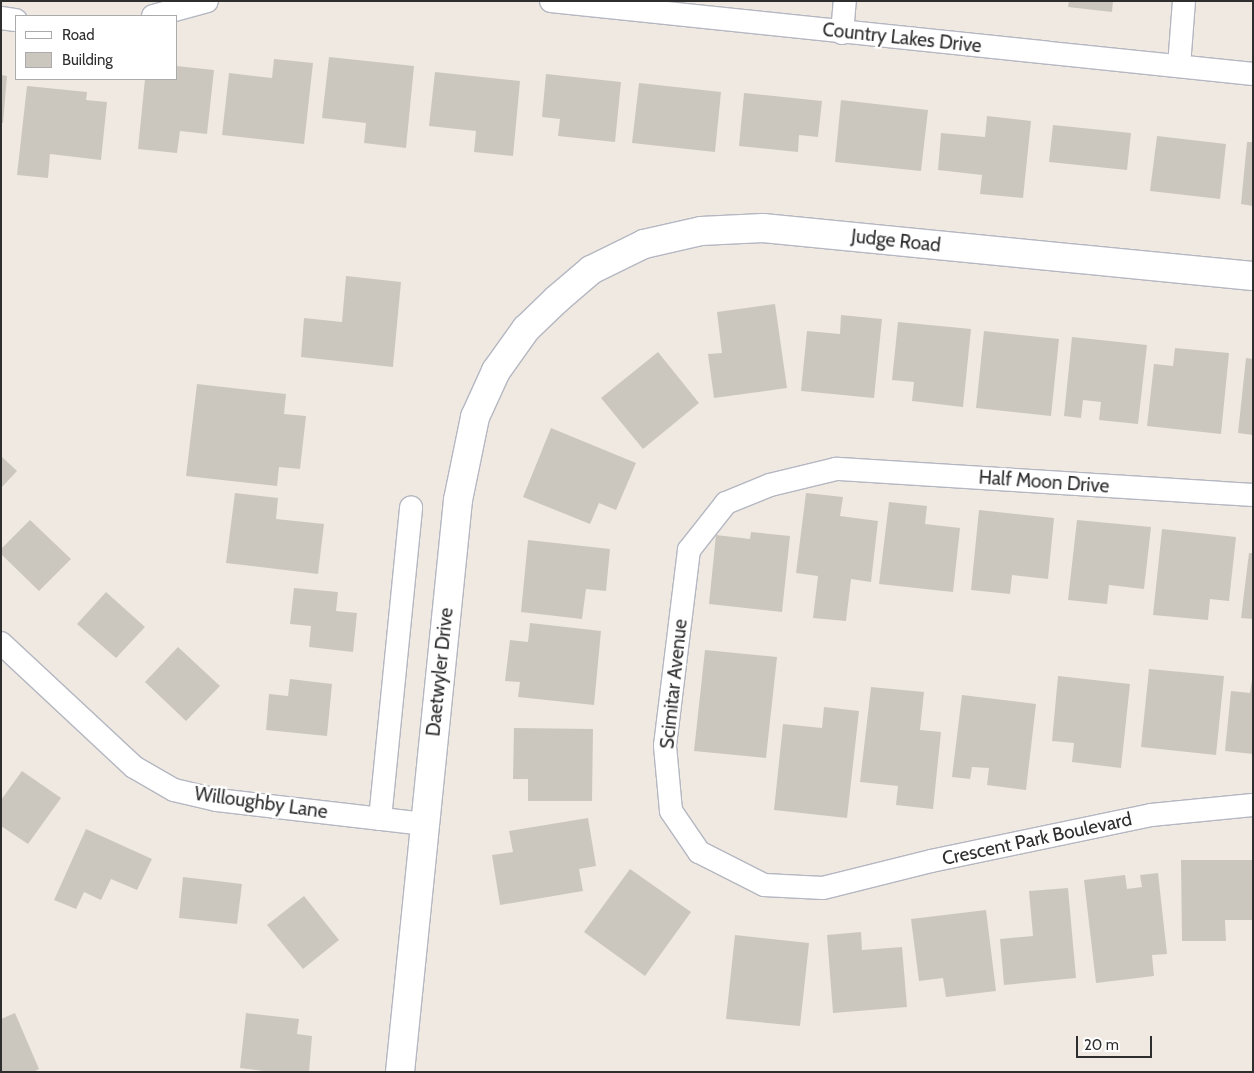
<!DOCTYPE html>
<style>
body{margin:0}
#map{position:relative;width:1254px;height:1073px;overflow:hidden;background:#efe9e1;font-family:Cabin,sans-serif}
div>[style]{position:absolute}
[style*='--x']{left:calc(var(--x)*1px);top:calc(var(--y)*1px);width:calc(var(--w)*1px);rotate:calc(var(--a)*1deg)}
.building>*{inset:0;background:#cbc7bf}
.roads{filter:drop-shadow(1px 0 #b4b7c1) drop-shadow(-1px 0 #b4b7c1) drop-shadow(0 1px #b4b7c1) drop-shadow(0 -1px #b4b7c1)}
.street>*{height:22px;margin:-11px;padding:0 11px;transform-origin:11px;border-radius:11px;background:#fff}
.secondary>*{height:28px;margin:-14px;padding:0 14px;transform-origin:14px;border-radius:14px;background:#fff}
span{translate:-50% -50%;white-space:nowrap;text-align:center;line-height:1.15;-webkit-text-stroke:4.5px #fff;paint-order:stroke}
.street-label{font-size:19px;color:#2e2e2e}
.frame{position:absolute;inset:0;border:2px solid #2e2e2e;pointer-events:none}
.legend{position:absolute;left:15px;top:15px;width:162px;height:65px;box-sizing:border-box;background:#fff;border:1px solid #ababab;margin:0;padding:6px 9px;list-style:none;font-size:15px;color:#2e2e2e}
.legend li{display:flex;align-items:center;gap:10px;height:25px}
.legend b{width:25px;border:1px solid #ababab}
.scale{position:absolute;left:1076px;top:1036px;width:76px;height:22px;box-sizing:border-box;border:2px solid #2e2e2e;border-top:0;padding-left:6px;font-size:15px;line-height:18px;white-space:nowrap;color:#2e2e2e;-webkit-text-stroke:4px #fff;paint-order:stroke}
</style>
<div id="map">
<div class="building">
<div style="clip-path:polygon(1069px 1px,1113px 1px,1112px 12px,1068px 7px)"></div>
<div style="clip-path:polygon(329px 57px,414px 66px,406px 148px,364px 143px,366px 123px,322px 118px)"></div>
<div style="clip-path:polygon(274px 59px,313px 63px,304px 144px,222px 135px,229px 73px,272px 78px)"></div>
<div style="clip-path:polygon(176px 66px,214px 70px,207px 134px,180px 131px,177px 153px,138px 149px,145px 79px,176px 79px)"></div>
<div style="clip-path:polygon(435px 72px,520px 81px,513px 156px,474px 152px,476px 131px,429px 126px)"></div>
<div style="clip-path:polygon(546px 74px,621px 82px,615px 142px,558px 136px,560px 119px,542px 117px)"></div>
<div style="clip-path:polygon(1px 75px,7px 76px,3px 123px,1px 123px)"></div>
<div style="clip-path:polygon(639px 83px,721px 92px,715px 152px,632px 143px)"></div>
<div style="clip-path:polygon(27px 86px,87px 92px,86px 100px,107px 102px,101px 160px,50px 154px,48px 178px,17px 175px)"></div>
<div style="clip-path:polygon(744px 93px,822px 101px,818px 137px,799px 135px,798px 152px,739px 146px)"></div>
<div style="clip-path:polygon(841px 100px,928px 110px,921px 171px,835px 162px)"></div>
<div style="clip-path:polygon(987px 116px,1031px 121px,1023px 198px,980px 194px,982px 175px,938px 170px,941px 133px,985px 137px)"></div>
<div style="clip-path:polygon(1053px 125px,1131px 133px,1127px 170px,1049px 162px)"></div>
<div style="clip-path:polygon(1157px 136px,1226px 144px,1220px 199px,1150px 191px)"></div>
<div style="clip-path:polygon(1247px 142px,1253px 142px,1253px 206px,1241px 204px)"></div>
<div style="clip-path:polygon(346px 276px,401px 282px,393px 367px,301px 357px,304px 318px,342px 322px)"></div>
<div style="clip-path:polygon(775px 304px,787px 388px,714px 398px,708px 354px,722px 353px,717px 312px)"></div>
<div style="clip-path:polygon(841px 315px,882px 319px,874px 398px,801px 391px,807px 331px,840px 334px)"></div>
<div style="clip-path:polygon(898px 322px,971px 329px,963px 407px,912px 401px,914px 382px,892px 380px)"></div>
<div style="clip-path:polygon(984px 331px,1059px 339px,1051px 416px,976px 408px)"></div>
<div style="clip-path:polygon(1072px 337px,1147px 345px,1138px 424px,1099px 420px,1101px 402px,1083px 400px,1081px 418px,1064px 416px)"></div>
<div style="clip-path:polygon(1175px 348px,1229px 353px,1221px 434px,1147px 426px,1154px 364px,1173px 366px)"></div>
<div style="clip-path:polygon(658px 352px,699px 403px,643px 449px,601px 398px)"></div>
<div style="clip-path:polygon(1246px 358px,1253px 359px,1253px 435px,1238px 433px)"></div>
<div style="clip-path:polygon(197px 384px,286px 394px,284px 414px,306px 416px,300px 469px,279px 467px,277px 486px,186px 476px)"></div>
<div style="clip-path:polygon(551px 428px,636px 463px,616px 510px,599px 503px,590px 524px,523px 497px)"></div>
<div style="clip-path:polygon(1px 456px,17px 471px,1px 488px)"></div>
<div style="clip-path:polygon(235px 493px,278px 498px,276px 519px,324px 524px,318px 574px,226px 563px)"></div>
<div style="clip-path:polygon(806px 493px,843px 497px,840px 516px,878px 521px,871px 582px,851px 579px,846px 621px,813px 618px,818px 576px,796px 573px)"></div>
<div style="clip-path:polygon(889px 502px,927px 506px,925px 524px,960px 528px,953px 592px,879px 584px)"></div>
<div style="clip-path:polygon(979px 510px,1054px 518px,1048px 579px,1012px 575px,1010px 594px,971px 590px)"></div>
<div style="clip-path:polygon(30px 520px,71px 559px,39px 591px,1px 554px,1px 549px)"></div>
<div style="clip-path:polygon(1077px 520px,1151px 527px,1144px 589px,1109px 585px,1107px 604px,1068px 600px)"></div>
<div style="clip-path:polygon(1162px 529px,1236px 537px,1229px 601px,1210px 599px,1208px 620px,1153px 615px)"></div>
<div style="clip-path:polygon(751px 532px,790px 536px,782px 612px,709px 604px,716px 535px,750px 539px)"></div>
<div style="clip-path:polygon(528px 540px,610px 549px,606px 591px,586px 589px,582px 619px,521px 612px)"></div>
<div style="clip-path:polygon(1249px 553px,1253px 553px,1253px 619px,1241px 618px)"></div>
<div style="clip-path:polygon(294px 588px,338px 592px,336px 611px,357px 613px,353px 652px,309px 647px,311px 626px,290px 624px)"></div>
<div style="clip-path:polygon(106px 592px,145px 627px,116px 658px,77px 624px)"></div>
<div style="clip-path:polygon(530px 623px,601px 631px,594px 705px,518px 697px,520px 682px,505px 681px,510px 640px,528px 642px)"></div>
<div style="clip-path:polygon(178px 647px,220px 686px,186px 721px,145px 682px)"></div>
<div style="clip-path:polygon(705px 650px,777px 657px,766px 758px,694px 751px)"></div>
<div style="clip-path:polygon(1149px 669px,1224px 676px,1216px 755px,1141px 747px)"></div>
<div style="clip-path:polygon(1058px 676px,1130px 684px,1121px 768px,1072px 762px,1074px 743px,1052px 741px)"></div>
<div style="clip-path:polygon(290px 679px,332px 684px,327px 736px,266px 730px,269px 694px,288px 696px)"></div>
<div style="clip-path:polygon(1252px 680px,1253px 754px,1225px 751px,1231px 691px,1250px 693px)"></div>
<div style="clip-path:polygon(871px 687px,924px 692px,920px 730px,941px 732px,933px 809px,896px 805px,898px 786px,860px 782px)"></div>
<div style="clip-path:polygon(962px 695px,1036px 704px,1026px 790px,987px 785px,989px 768px,972px 767px,970px 779px,952px 777px)"></div>
<div style="clip-path:polygon(824px 707px,859px 711px,847px 818px,774px 810px,783px 724px,822px 728px)"></div>
<div style="clip-path:polygon(514px 728px,593px 729px,592px 801px,528px 801px,528px 779px,513px 779px)"></div>
<div style="clip-path:polygon(22px 771px,61px 798px,28px 844px,1px 826px,1px 800px)"></div>
<div style="clip-path:polygon(588px 818px,596px 866px,579px 869px,583px 891px,500px 905px,492px 855px,513px 852px,509px 831px)"></div>
<div style="clip-path:polygon(86px 829px,152px 859px,137px 890px,111px 879px,101px 900px,84px 892px,76px 909px,54px 900px)"></div>
<div style="clip-path:polygon(1181px 860px,1253px 860px,1253px 920px,1225px 920px,1226px 941px,1182px 941px)"></div>
<div style="clip-path:polygon(630px 869px,691px 912px,645px 976px,584px 932px)"></div>
<div style="clip-path:polygon(1158px 873px,1167px 954px,1152px 955px,1154px 976px,1096px 983px,1084px 880px,1125px 875px,1127px 889px,1142px 887px,1140px 875px)"></div>
<div style="clip-path:polygon(183px 877px,242px 884px,237px 924px,179px 918px)"></div>
<div style="clip-path:polygon(1068px 888px,1076px 978px,1004px 985px,1000px 939px,1033px 936px,1029px 891px)"></div>
<div style="clip-path:polygon(304px 896px,339px 940px,303px 969px,267px 925px)"></div>
<div style="clip-path:polygon(986px 910px,996px 991px,946px 997px,943px 978px,919px 981px,911px 919px)"></div>
<div style="clip-path:polygon(861px 932px,862px 950px,902px 947px,907px 1007px,833px 1013px,827px 935px)"></div>
<div style="clip-path:polygon(735px 935px,809px 943px,800px 1026px,726px 1019px)"></div>
<div style="clip-path:polygon(15px 1013px,39px 1069px,33px 1072px,1px 1072px,1px 1019px)"></div>
<div style="clip-path:polygon(246px 1013px,299px 1019px,297px 1034px,312px 1036px,309px 1072px,271px 1072px,240px 1068px)"></div>
</div>
<div class="roads">
<div class="street">
<div style="--x:551;--y:1;--w:706;--a:5.94"></div>
<div style="--x:153;--y:16;--w:56;--a:-15.5"></div>
<div style="--x:1;--y:18;--w:15;--a:8"></div>
<div style="--x:842;--y:33;--w:32;--a:-85"></div>
<div style="--x:1179;--y:66;--w:65;--a:-85.6"></div>
<div style="--x:1253;--y:495;--w:418;--a:-176.4"></div>
<div style="--x:836;--y:469;--w:68;--a:166.4"></div>
<div style="--x:770;--y:485;--w:48;--a:157.8"></div>
<div style="--x:726;--y:503;--w:60;--a:128.2"></div>
<div style="--x:689;--y:550;--w:197;--a:97"></div>
<div style="--x:665;--y:746;--w:65;--a:84.7"></div>
<div style="--x:671;--y:811;--w:50;--a:55.7"></div>
<div style="--x:699;--y:852;--w:73;--a:26.9"></div>
<div style="--x:764;--y:885;--w:59;--a:2.9"></div>
<div style="--x:823;--y:888;--w:111;--a:-14"></div>
<div style="--x:931;--y:861;--w:225;--a:-11.8"></div>
<div style="--x:1151;--y:815;--w:102;--a:-5.6"></div>
<div style="--x:1;--y:643;--w:182;--a:43"></div>
<div style="--x:134;--y:767;--w:46;--a:29.9"></div>
<div style="--x:174;--y:790;--w:44;--a:13.1"></div>
<div style="--x:217;--y:800;--w:209;--a:6.6"></div>
<div style="--x:380;--y:819;--w:313;--a:-84.3"></div>
</div>
<div class="secondary">
<div style="--x:400;--y:1072;--w:575;--a:-84.21"></div>
<div style="--x:458;--y:500;--w:85;--a:-78.4"></div>
<div style="--x:475;--y:417;--w:51;--a:-65.5"></div>
<div style="--x:496;--y:371;--w:52;--a:-54.5"></div>
<div style="--x:526;--y:329;--w:42;--a:-44"></div>
<div style="--x:556;--y:300;--w:46;--a:-40.6"></div>
<div style="--x:591;--y:270;--w:59;--a:-26.1"></div>
<div style="--x:644;--y:244;--w:58;--a:-12.8"></div>
<div style="--x:701;--y:231;--w:62;--a:-2.8"></div>
<div style="--x:763;--y:228;--w:492;--a:5.6"></div>
</div>
</div>
<div class="street-label">
<span style="left:902px;top:38px;rotate:6deg">Country Lakes Drive</span>
<span style="left:896px;top:241px;rotate:6deg">Judge Road</span>
<span style="left:1044px;top:482px;rotate:4deg">Half Moon Drive</span>
<span style="left:440px;top:672px;rotate:-84deg">Daetwyler Drive</span>
<span style="left:674px;top:684px;rotate:-84deg">Scimitar Avenue</span>
<span style="left:261px;top:803px;rotate:8deg">Willoughby Lane</span>
<span style="left:1037px;top:839px;rotate:-12deg">Crescent Park Boulevard</span>
</div>
<div class="frame"></div>
<ul class="legend">
<li><b style="height:6px;background:#fff"></b>Road</li>
<li><b style="height:14px;background:#cbc7bf"></b>Building</li>
</ul>
<div class="scale">20 m</div>
</div>
